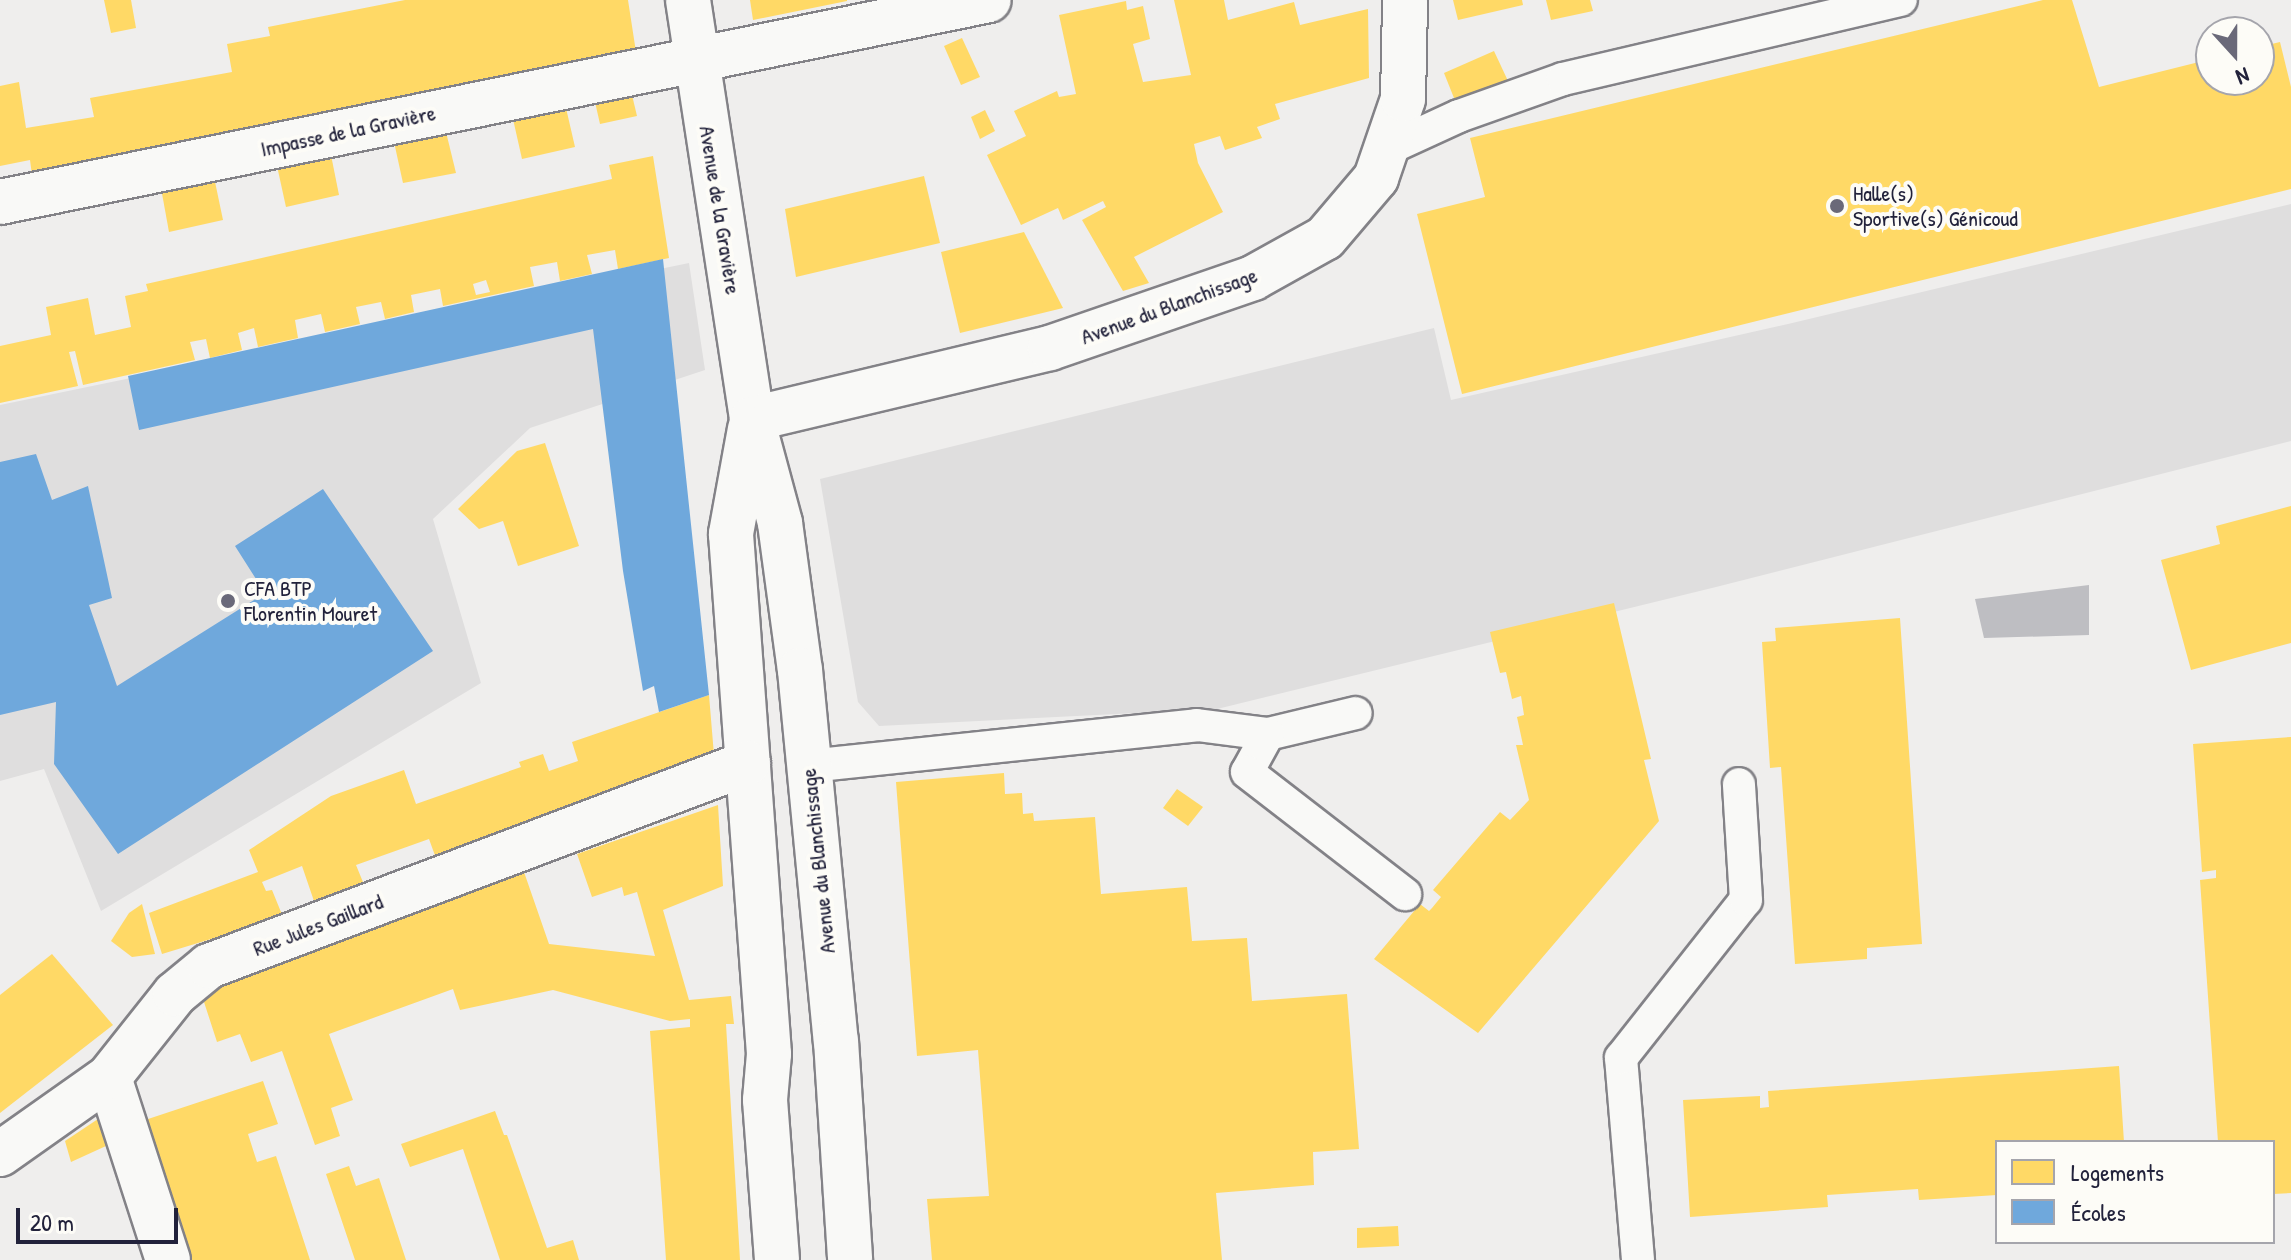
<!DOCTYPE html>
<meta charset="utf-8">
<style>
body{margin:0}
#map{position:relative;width:2291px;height:1260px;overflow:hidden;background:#efeeed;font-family:"Patrick Hand",sans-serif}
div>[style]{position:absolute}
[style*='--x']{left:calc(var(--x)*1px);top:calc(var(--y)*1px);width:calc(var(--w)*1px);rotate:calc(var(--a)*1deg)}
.built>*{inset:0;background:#dfdede}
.water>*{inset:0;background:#bebec2}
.homes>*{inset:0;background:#ffd966}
.schools>*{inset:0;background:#6fa8dc}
.roads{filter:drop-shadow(2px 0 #838287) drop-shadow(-2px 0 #838287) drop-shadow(0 2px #838287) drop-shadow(0 -2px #838287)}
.lane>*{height:32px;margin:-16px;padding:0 16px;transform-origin:16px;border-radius:16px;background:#f9f9f7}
.street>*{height:44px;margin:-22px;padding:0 22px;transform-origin:22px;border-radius:22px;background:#f9f9f7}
.dots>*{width:22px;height:22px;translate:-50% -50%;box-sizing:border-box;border:4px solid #fdfcf7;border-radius:50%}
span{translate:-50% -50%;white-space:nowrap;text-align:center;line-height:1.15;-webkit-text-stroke:8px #fdfcf7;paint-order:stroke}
.street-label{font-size:22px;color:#22223b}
.poi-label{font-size:22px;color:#22223b}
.left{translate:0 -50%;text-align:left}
.legend{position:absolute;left:1995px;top:1140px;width:280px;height:104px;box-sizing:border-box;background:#fdfcf7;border:2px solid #a5a5ac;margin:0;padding:10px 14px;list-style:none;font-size:24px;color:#22223b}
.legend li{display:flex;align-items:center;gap:16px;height:40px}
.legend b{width:40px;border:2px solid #a5a5ac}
.north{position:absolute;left:2195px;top:16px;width:80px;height:80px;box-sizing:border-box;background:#fdfcf7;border:2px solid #a5a5ac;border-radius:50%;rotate:159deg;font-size:22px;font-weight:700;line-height:32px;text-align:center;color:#22223b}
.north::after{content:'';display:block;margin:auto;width:28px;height:36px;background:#6a6979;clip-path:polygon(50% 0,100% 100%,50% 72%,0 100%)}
.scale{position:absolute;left:16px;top:1208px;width:162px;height:36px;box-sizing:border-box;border:4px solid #22223b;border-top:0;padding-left:10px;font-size:24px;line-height:28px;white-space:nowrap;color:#22223b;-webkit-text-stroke:6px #fdfcf7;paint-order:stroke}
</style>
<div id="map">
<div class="built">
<div style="clip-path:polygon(2291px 204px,2291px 441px,1716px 587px,1217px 709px,879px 726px,858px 702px,820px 479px,1434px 328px,1451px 400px,1788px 324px)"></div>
<div style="clip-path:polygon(689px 263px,705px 370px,530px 428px,433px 519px,481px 683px,101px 911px,44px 769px,0 781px,0 405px)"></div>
</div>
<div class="water">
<div style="clip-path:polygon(2089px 585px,2089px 635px,1984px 638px,1975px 599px)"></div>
</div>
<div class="homes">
<div style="clip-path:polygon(104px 0,131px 0,136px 28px,111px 33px)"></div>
<div style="clip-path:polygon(405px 0,628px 0,636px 52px,32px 175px,30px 160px,0 166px,0 86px,19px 82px,26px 128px,94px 117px,90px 98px,232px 72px,227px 44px,270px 36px,268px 27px)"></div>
<div style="clip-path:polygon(750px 0,847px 0,847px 1px,753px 20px)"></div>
<div style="clip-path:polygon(1174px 0,1224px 0,1228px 20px,1294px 2px,1300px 25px,1368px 9px,1369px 78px,1275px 104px,1280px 119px,1257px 127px,1262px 138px,1225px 150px,1220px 136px,1194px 144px,1198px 163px,1223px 212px,1134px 257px,1149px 283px,1123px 291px,1082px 220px,1106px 207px,1103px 201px,1063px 220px,1058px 208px,1021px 225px,987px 155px,1026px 136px,1014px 111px,1057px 91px,1059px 97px,1076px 94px,1059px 15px,1126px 1px,1127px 10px,1143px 6px,1150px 39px,1133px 44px,1143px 82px,1191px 75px)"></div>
<div style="clip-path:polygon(1453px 0,1522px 0,1523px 5px,1458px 20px)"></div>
<div style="clip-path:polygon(1546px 0,1590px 0,1593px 11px,1551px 20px)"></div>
<div style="clip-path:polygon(2043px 0,2072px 0,2099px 87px,2211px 59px,2211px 80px,2259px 80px,2259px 47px,2280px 42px,2291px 87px,2291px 189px,1462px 394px,1417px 214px,1485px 197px,1470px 138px)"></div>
<div style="clip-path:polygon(962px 38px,980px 77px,961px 85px,944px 46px)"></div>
<div style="clip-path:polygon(1494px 51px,1508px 81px,1456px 103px,1444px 73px)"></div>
<div style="clip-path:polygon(632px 95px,637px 116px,600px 124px,595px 102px)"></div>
<div style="clip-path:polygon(566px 108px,575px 147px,522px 159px,513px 119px)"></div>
<div style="clip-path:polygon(985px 110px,995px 131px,980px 139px,971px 117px)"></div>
<div style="clip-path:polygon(446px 132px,456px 173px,403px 183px,394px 142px)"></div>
<div style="clip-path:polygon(331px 155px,339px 195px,286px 207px,277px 166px)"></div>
<div style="clip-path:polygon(evenodd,653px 156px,669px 258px,618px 269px,615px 250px,587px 255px,592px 274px,560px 281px,557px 262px,530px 267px,534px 286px,443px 306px,440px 289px,411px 295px,414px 312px,385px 319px,381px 302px,356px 307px,360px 324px,325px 332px,321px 314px,295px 320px,298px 338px,258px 347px,254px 328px,238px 333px,242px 350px,210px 358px,206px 339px,190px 342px,195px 360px,83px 385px,75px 351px,69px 352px,78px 386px,0 403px,0 346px,51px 335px,46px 307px,88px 298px,95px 335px,131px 327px,125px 296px,148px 291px,146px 284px,612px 179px,609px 165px,653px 156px,486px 280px,490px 292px,476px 295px,473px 284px,486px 280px)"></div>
<div style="clip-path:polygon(924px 176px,940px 243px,796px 277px,785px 209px)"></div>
<div style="clip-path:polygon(214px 177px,223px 220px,169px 232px,161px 188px)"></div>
<div style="clip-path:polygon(1024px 232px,1063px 308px,960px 333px,941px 252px)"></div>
<div style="clip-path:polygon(545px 443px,579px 546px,518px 566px,503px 521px,479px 529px,458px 509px,517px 451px)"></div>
<div style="clip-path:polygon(2291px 506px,2291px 643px,2191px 670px,2161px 560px,2220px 544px,2216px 526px)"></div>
<div style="clip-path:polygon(1614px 603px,1651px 759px,1644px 760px,1659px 821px,1478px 1033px,1374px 959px,1420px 904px,1429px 911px,1432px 908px,1441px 897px,1433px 890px,1500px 812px,1510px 820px,1529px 800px,1516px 745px,1523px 745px,1517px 717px,1524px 715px,1521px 696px,1512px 699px,1506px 672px,1500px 673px,1490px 632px)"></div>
<div style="clip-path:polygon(1900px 618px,1922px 944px,1867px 948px,1867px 959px,1795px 964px,1781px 767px,1770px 768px,1762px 642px,1776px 641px,1775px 628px)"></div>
<div style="clip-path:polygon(709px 695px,715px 767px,437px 861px,429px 839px,356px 865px,365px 887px,315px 904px,302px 866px,262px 882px,266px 891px,272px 890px,283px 917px,162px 954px,149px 913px,258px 872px,249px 850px,331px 796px,404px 770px,416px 804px,521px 767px,519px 762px,543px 754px,549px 771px,578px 761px,572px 742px)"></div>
<div style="clip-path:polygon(2291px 737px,2291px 1193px,2273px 1194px,2273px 1142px,2218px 1142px,2200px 880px,2216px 878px,2216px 870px,2202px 872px,2193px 744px)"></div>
<div style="clip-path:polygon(1004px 773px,1005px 794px,1022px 793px,1023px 814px,1033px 813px,1034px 821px,1095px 817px,1101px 894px,1187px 887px,1192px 941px,1247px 938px,1252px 1001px,1347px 994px,1359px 1149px,1313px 1152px,1314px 1185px,1216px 1193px,1222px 1260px,932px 1260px,927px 1199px,989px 1196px,978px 1050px,917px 1056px,896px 782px)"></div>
<div style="clip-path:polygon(1177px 789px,1203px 807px,1188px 826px,1163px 808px)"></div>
<div style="clip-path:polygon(718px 805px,723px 886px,663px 910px,689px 1000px,731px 996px,734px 1024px,726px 1024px,740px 1260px,666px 1260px,650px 1031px,690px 1027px,690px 1019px,670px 1021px,553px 990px,460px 1010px,453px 989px,329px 1034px,353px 1100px,331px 1108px,340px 1136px,315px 1145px,282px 1051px,251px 1062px,240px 1034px,217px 1042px,204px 1002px,221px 980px,524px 872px,549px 944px,655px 956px,637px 892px,624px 896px,622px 887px,592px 897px,577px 854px)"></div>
<div style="clip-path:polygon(142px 904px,155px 954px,132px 957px,111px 941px,129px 913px)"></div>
<div style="clip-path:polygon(52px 954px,113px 1025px,0 1113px,0 995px)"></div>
<div style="clip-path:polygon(2119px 1066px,2124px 1142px,1997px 1142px,1997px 1195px,1919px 1200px,1918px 1189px,1827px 1195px,1828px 1207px,1690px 1217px,1683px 1100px,1760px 1096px,1760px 1108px,1769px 1107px,1768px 1091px)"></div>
<div style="clip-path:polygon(263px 1081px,278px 1124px,248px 1134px,257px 1162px,276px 1156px,310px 1260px,190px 1260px,142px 1121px)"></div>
<div style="clip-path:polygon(495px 1111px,504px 1135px,507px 1135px,547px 1248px,573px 1240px,579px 1260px,500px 1260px,463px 1149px,410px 1167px,401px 1144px)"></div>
<div style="clip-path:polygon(98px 1119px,106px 1146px,71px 1162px,65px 1141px)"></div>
<div style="clip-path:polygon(349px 1166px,356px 1186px,379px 1178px,406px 1260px,355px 1260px,326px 1174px)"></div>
<div style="clip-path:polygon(1398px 1226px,1399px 1246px,1357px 1248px,1357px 1228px)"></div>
</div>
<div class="schools">
<div style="clip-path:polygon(663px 259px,709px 695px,659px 712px,654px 686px,643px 691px,623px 571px,593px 329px,139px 430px,128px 376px)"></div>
<div style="clip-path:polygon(36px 454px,52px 500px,88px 486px,112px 598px,89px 605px,117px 686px,265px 593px,235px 546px,323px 489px,433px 651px,118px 854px,54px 764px,56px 702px,0 715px,0 462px)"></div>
</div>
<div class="roads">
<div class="lane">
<div style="--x:1385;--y:150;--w:81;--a:-24.7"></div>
<div style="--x:1459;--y:116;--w:110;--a:-19.6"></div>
<div style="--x:1563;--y:79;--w:347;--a:-13.2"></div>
<div style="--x:1268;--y:734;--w:90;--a:-13.4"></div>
<div style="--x:809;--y:766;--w:390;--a:-6"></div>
<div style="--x:1197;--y:725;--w:72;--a:7.2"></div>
<div style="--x:1268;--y:734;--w:43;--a:118.9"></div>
<div style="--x:1247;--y:772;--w:200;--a:37.7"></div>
<div style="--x:1638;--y:1260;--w:203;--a:-94.8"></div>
<div style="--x:1621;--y:1058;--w:201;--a:-51.7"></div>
<div style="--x:1746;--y:900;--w:116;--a:-93.5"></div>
</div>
<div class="street">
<div style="--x:688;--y:0;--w:424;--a:81.3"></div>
<div style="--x:752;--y:419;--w:108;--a:74.9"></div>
<div style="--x:780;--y:523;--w:148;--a:82.3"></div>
<div style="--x:800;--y:670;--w:373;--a:84.5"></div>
<div style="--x:836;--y:1041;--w:219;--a:86.3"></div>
<div style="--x:0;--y:202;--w:1009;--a:-11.54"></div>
<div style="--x:752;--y:419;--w:306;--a:-13.4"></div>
<div style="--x:1050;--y:348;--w:215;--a:-19"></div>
<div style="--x:1253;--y:278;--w:82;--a:-29.1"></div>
<div style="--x:1325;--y:238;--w:79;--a:-49.6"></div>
<div style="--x:1376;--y:178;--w:83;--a:-71.1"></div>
<div style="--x:1403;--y:99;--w:99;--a:-88.8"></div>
<div style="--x:750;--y:429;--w:107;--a:100.3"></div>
<div style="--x:731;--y:534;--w:521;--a:85.82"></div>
<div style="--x:769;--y:1054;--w:46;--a:95"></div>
<div style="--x:765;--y:1100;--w:160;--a:85.7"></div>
<div style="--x:0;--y:1154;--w:133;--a:-35.2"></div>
<div style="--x:168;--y:1260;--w:192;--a:-107.9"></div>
<div style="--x:109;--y:1077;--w:106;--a:-51.5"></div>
<div style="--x:175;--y:994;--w:44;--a:-39.5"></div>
<div style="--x:209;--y:966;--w:576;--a:-20.64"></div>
</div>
</div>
<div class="dots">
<div style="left:1837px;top:206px;background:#6a6979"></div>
<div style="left:228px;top:601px;background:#6a6979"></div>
</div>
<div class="street-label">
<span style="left:348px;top:131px;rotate:-12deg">Impasse de la Gravière</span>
<span style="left:720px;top:210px;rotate:81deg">Avenue de la Gravière</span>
<span style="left:1169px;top:306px;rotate:-20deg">Avenue du Blanchissage</span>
<span style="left:818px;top:861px;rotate:-96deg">Avenue du Blanchissage</span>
<span style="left:318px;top:925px;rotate:-21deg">Rue Jules Gaillard</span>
</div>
<div class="poi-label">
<span class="left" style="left:1853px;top:206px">Halle(s)<br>Sportive(s) Génicoud</span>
<span class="left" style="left:244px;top:601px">CFA BTP<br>Florentin Mouret</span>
</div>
<ul class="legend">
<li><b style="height:22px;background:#ffd966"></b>Logements</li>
<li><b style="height:22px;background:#6fa8dc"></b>Écoles</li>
</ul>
<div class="north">N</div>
<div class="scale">20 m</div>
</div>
